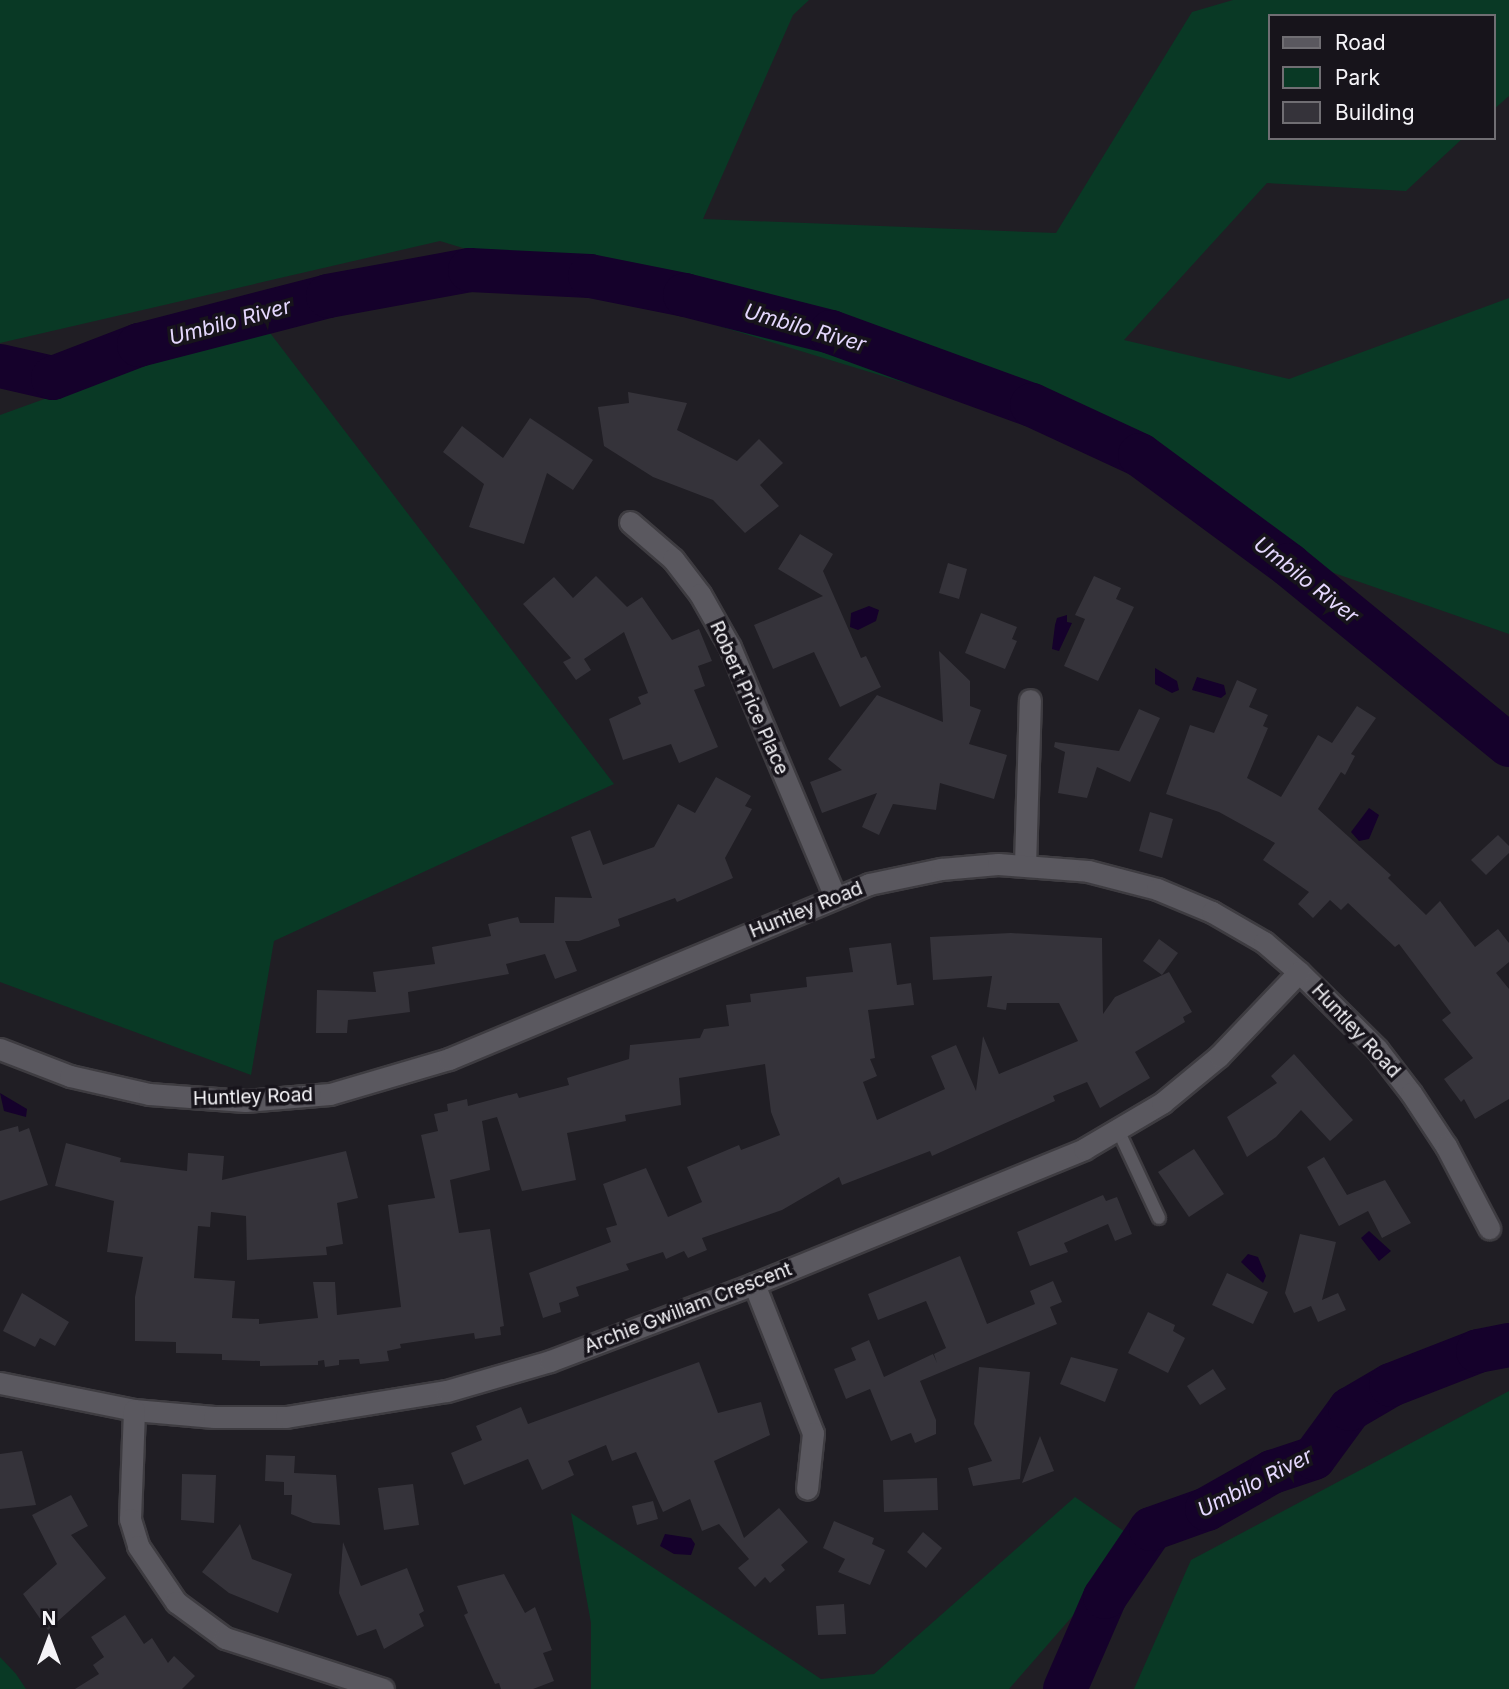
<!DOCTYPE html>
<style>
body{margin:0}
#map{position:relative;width:1509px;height:1689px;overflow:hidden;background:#201e24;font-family:Inter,sans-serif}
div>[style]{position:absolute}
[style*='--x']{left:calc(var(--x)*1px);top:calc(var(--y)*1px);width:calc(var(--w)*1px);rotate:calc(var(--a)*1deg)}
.green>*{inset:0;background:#093925}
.water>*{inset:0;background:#15012b}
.river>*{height:44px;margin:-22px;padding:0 22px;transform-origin:22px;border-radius:22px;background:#15012b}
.building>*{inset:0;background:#35333a}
.roads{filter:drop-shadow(2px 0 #3e3c41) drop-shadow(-2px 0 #3e3c41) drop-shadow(0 2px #3e3c41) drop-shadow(0 -2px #3e3c41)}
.lane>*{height:12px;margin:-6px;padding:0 6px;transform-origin:6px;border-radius:6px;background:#5a585f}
.street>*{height:21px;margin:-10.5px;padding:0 10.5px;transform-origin:10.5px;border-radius:10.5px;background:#5a585f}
span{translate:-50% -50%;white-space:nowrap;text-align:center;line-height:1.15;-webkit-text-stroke:7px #17141b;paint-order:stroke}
.street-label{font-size:19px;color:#f5f4f8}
.water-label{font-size:21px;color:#e5d8fe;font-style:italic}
.legend{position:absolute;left:1268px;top:14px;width:228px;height:126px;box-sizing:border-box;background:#17141b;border:2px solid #706e73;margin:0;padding:9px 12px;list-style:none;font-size:21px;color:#f5f4f8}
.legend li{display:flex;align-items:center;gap:14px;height:35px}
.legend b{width:35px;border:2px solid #706e73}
.north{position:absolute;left:14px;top:1605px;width:70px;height:70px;-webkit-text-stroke:5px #17141b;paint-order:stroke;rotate:0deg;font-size:19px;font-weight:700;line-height:28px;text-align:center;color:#f5f4f8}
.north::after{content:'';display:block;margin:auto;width:24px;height:32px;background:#f5f4f8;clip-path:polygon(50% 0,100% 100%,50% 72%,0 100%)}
</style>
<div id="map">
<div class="green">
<div style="clip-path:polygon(0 0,809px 0,793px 15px,703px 219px,1056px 233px,1192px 12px,1233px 0,1509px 0,1509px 96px,1493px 110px,1493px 16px,1269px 16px,1269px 138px,1463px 138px,1406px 191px,1267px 183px,1124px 340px,1289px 379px,1509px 298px,1509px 634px,1288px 557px,1089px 439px,440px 241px,0 343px)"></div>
<div style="clip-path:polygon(261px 321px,614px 784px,274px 941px,251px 1075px,0 982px,0 415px)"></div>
<div style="clip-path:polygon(1509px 1391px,1509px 1689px,1134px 1689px,1191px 1560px)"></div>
<div style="clip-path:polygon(1075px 1497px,1138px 1541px,1009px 1689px,591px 1689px,591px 1623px,571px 1513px,821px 1679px,874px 1674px)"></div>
<div style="clip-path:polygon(0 1657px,16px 1674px,26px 1689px,0 1689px)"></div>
</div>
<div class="water">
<div style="clip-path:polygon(869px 606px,879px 610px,876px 621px,858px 630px,850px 627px,851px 613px)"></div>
<div style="clip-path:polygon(1067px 615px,1067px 622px,1072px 623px,1059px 651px,1052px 649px,1055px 625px,1057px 618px)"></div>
<div style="clip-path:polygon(1155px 668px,1177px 681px,1179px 690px,1172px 693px,1155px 684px)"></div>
<div style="clip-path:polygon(1197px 677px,1224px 685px,1226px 694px,1221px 698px,1192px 690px)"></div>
<div style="clip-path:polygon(1369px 808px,1379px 815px,1369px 839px,1359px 841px,1351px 832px)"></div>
<div style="clip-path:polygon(0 1093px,27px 1109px,26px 1117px,4px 1111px)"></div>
<div style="clip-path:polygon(1369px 1231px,1391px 1251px,1379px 1261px,1361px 1238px)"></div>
<div style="clip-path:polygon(1248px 1254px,1258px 1257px,1266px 1276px,1263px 1283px,1241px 1262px)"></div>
<div style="clip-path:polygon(665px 1534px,691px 1538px,695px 1544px,691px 1555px,674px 1554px,660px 1546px)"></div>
</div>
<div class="river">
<div style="--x:0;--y:366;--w:54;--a:12.8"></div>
<div style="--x:53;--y:378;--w:92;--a:-21"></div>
<div style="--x:139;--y:345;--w:195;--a:-14.5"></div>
<div style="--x:328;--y:296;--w:144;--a:-10.4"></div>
<div style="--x:470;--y:270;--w:120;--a:2.9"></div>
<div style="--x:590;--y:276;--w:97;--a:11.3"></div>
<div style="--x:685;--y:295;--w:151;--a:14.2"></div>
<div style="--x:831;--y:332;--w:214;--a:20"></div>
<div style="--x:1032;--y:405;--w:119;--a:24.8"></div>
<div style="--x:1140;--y:455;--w:185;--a:36.4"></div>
<div style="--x:1289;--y:565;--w:284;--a:39.3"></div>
<div style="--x:1065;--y:1689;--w:100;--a:-66.5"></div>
<div style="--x:1105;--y:1597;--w:82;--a:-55.9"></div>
<div style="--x:1151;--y:1529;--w:59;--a:-19.7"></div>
<div style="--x:1207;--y:1509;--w:75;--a:-29.6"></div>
<div style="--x:1272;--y:1472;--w:44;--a:-18.4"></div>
<div style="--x:1314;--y:1458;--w:61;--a:-53.7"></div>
<div style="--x:1350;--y:1409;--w:48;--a:-30.3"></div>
<div style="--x:1391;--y:1385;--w:93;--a:-21.3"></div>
<div style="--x:1478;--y:1351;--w:32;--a:-11"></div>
</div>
<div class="building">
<div style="clip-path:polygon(628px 392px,687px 403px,677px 430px,737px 461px,759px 439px,783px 463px,760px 485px,779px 506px,745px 533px,713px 500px,653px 477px,604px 446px,598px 407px,629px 403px)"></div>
<div style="clip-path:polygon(530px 418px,593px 460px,573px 490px,547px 473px,524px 544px,469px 527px,484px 484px,443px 452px,462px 426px,503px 458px)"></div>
<div style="clip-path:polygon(800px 534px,833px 554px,823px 571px,861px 658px,866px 656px,881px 687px,840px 707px,814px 652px,773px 669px,754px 625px,823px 596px,778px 569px)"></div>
<div style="clip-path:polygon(948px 563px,967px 569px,959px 599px,939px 593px)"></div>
<div style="clip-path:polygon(596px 576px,627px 607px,642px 597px,672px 640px,699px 629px,712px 661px,698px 666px,705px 686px,694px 690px,718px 747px,679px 763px,671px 744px,623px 760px,609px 719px,641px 704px,638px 697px,648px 693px,624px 632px,584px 659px,591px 670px,576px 680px,563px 662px,571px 658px,523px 604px,554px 577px,573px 598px)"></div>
<div style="clip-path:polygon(1094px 576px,1121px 588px,1116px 599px,1134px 607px,1098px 681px,1064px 666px,1085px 619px,1075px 615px)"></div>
<div style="clip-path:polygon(981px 613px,1017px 627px,1012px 639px,1017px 641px,1005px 669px,965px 653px)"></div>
<div style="clip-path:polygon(939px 651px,970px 681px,970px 706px,981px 710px,969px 744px,1007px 755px,994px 799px,940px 783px,936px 810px,893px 804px,879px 835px,862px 827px,877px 793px,822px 813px,810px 782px,842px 770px,828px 759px,877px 695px,943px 722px)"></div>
<div style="clip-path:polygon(1237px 680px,1257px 689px,1249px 707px,1268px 715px,1263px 726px,1268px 728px,1247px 778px,1281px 797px,1318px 735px,1332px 743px,1357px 706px,1376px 718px,1351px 754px,1355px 756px,1345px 775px,1341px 772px,1318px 809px,1391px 875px,1388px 878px,1426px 915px,1440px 901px,1475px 947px,1498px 929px,1509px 943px,1509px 962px,1496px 973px,1509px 989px,1509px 1099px,1475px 1119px,1464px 1099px,1461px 1102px,1444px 1079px,1473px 1058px,1442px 1020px,1451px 1013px,1399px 944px,1395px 947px,1348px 903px,1341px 910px,1330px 900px,1313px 918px,1298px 904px,1309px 892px,1263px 860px,1275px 843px,1219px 812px,1166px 794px,1190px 725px,1214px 733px)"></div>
<div style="clip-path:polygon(1139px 709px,1160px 718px,1130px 782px,1097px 767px,1087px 798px,1058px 793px,1065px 752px,1054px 747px,1055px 742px,1119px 751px)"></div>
<div style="clip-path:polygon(716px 777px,751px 796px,745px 806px,752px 809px,725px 858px,733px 878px,677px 902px,675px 898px,618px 919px,620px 926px,579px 941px,565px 941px,577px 971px,555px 979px,545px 954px,506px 964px,509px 974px,408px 992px,410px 1012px,348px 1020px,347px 1033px,316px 1033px,317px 990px,376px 992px,373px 972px,435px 964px,432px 947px,491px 936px,488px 924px,518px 917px,520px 923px,554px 923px,555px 897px,592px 898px,571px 837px,590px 830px,603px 865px,654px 847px,678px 804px,695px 813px)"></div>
<div style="clip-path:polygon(1150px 812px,1173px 819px,1162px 858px,1139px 851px)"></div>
<div style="clip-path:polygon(1498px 835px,1509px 846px,1509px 853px,1486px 875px,1471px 860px)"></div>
<div style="clip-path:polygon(1011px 933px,1102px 938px,1103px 1014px,1115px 997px,1169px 972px,1192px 1012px,1183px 1017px,1185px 1022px,1135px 1052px,1150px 1078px,1100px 1108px,1087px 1082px,1053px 1096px,1055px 1101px,932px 1156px,930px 1151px,842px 1185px,839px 1177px,782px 1210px,702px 1238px,707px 1250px,688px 1258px,684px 1251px,666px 1259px,663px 1252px,626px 1264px,629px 1270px,576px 1287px,579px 1296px,559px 1303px,561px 1312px,543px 1318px,529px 1273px,611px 1242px,606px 1228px,617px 1225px,603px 1184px,646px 1168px,668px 1217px,702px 1202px,687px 1167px,739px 1145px,741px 1150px,780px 1135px,771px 1112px,765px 1064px,679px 1078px,681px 1105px,625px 1115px,626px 1121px,567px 1133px,576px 1180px,522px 1191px,497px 1117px,482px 1121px,490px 1170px,450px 1180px,459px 1233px,490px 1229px,504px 1326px,500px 1327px,501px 1335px,475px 1339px,474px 1333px,400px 1344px,401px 1348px,387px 1351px,389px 1361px,360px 1364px,359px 1359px,339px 1360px,339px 1365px,325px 1367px,324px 1360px,318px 1361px,318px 1365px,260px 1366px,260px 1361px,222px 1360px,222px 1354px,176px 1353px,176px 1342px,135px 1341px,135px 1297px,143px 1257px,107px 1252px,114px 1201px,55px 1186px,66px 1143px,121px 1158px,120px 1162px,187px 1171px,188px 1153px,224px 1156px,222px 1180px,346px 1151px,358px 1198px,337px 1203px,343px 1244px,326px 1247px,327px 1255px,247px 1260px,246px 1216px,211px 1212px,210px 1227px,198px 1226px,194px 1278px,235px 1281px,232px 1318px,259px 1319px,259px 1324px,318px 1318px,313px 1282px,335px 1282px,337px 1315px,401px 1307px,388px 1205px,435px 1198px,421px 1135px,438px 1131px,434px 1114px,448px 1111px,447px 1104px,467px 1099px,468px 1106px,517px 1093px,519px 1098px,569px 1085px,567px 1078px,629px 1059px,630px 1045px,700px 1038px,704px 1029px,729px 1026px,726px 1005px,751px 1002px,750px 994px,807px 987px,806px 977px,853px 972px,849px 948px,891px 943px,897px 985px,911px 983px,914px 1005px,868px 1010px,875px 1058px,870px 1059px,877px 1076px,863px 1082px,877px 1120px,945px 1089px,931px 1056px,956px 1045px,976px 1091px,983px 1036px,999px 1074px,1078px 1041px,1059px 1003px,1007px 1003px,1006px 1010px,987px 1007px,992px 976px,933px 980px,930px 937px)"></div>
<div style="clip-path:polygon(1159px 939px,1178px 953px,1162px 975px,1143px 961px)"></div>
<div style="clip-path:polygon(1294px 1054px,1353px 1120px,1330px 1141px,1301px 1110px,1276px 1137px,1247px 1157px,1227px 1117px,1277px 1083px,1271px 1076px)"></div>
<div style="clip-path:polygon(18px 1126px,19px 1132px,29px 1128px,48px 1185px,0 1201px,0 1131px)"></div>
<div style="clip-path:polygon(1194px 1149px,1224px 1194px,1189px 1217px,1158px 1172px)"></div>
<div style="clip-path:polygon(1324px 1157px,1347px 1195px,1385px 1180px,1411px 1223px,1382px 1238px,1368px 1211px,1339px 1226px,1307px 1167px)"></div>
<div style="clip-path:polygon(1103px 1195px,1106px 1201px,1117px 1197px,1132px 1234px,1115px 1241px,1108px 1224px,1064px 1243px,1068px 1252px,1030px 1266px,1017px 1232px)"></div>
<div style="clip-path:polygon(1300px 1234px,1336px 1242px,1322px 1300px,1338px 1293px,1346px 1310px,1318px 1322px,1311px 1306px,1294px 1313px,1285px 1293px)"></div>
<div style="clip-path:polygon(960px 1256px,987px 1324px,1035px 1304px,1030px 1291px,1053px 1281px,1062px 1302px,1050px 1307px,1057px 1324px,920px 1381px,936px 1420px,936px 1434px,915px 1443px,911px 1433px,891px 1441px,870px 1389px,846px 1399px,834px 1369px,856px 1360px,851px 1348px,869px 1340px,884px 1377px,933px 1354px,937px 1363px,934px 1354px,946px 1348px,926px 1301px,878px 1320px,868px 1294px)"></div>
<div style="clip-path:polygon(1227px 1273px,1268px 1292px,1253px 1324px,1212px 1305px)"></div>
<div style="clip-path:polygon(22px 1293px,69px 1322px,55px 1346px,40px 1338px,35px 1347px,3px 1331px)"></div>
<div style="clip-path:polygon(1148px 1312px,1175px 1325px,1173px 1331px,1185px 1338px,1168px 1373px,1128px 1353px)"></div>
<div style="clip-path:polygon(1071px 1357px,1118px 1369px,1105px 1402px,1060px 1384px)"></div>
<div style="clip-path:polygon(699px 1362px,718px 1413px,761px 1402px,770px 1435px,714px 1461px,744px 1538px,779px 1508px,808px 1542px,781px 1565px,785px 1570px,770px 1583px,765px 1577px,755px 1587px,738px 1568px,749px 1559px,719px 1524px,702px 1531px,690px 1499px,663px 1512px,636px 1452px,612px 1461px,606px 1445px,568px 1461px,574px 1475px,542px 1490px,528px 1459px,464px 1485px,451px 1453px,482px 1440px,476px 1426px,521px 1407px,528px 1424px)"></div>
<div style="clip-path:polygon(979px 1367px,1030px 1372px,1020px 1479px,973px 1486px,968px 1468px,992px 1461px,974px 1424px)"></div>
<div style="clip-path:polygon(1213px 1369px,1226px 1389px,1200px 1405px,1187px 1386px)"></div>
<div style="clip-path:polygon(1040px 1436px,1054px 1471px,1022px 1483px)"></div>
<div style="clip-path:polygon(22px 1451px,36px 1505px,0 1509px,0 1454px)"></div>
<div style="clip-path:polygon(266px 1455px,295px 1456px,294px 1473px,336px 1475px,340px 1525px,313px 1523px,291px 1514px,292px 1495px,284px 1495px,284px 1482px,265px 1481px)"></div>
<div style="clip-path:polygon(182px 1474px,216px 1475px,214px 1523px,181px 1520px)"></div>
<div style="clip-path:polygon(937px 1478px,938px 1510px,884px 1512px,883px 1480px)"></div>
<div style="clip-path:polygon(413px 1484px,419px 1525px,384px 1530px,378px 1488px)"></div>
<div style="clip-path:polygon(71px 1495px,88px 1526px,71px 1535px,106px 1578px,48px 1630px,23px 1594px,57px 1564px,32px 1515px)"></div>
<div style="clip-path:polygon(653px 1501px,658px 1519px,637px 1525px,632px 1506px)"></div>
<div style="clip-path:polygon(834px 1521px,874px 1538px,872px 1544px,885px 1550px,870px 1585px,838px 1572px,845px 1559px,823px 1548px)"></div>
<div style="clip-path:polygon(240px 1524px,252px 1559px,292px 1574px,278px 1613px,229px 1593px,202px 1572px)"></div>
<div style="clip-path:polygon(923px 1532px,942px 1548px,926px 1568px,907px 1552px)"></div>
<div style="clip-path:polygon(343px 1542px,361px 1586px,407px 1568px,424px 1611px,419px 1614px,424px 1626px,384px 1649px,376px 1629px,357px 1636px,339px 1593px)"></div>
<div style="clip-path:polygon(504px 1574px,525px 1613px,535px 1607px,552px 1650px,543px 1653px,554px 1681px,533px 1689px,501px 1689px,499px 1683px,495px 1684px,464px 1615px,468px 1613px,457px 1586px)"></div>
<div style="clip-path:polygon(844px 1604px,846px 1634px,818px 1635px,816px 1606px)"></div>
<div style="clip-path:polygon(125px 1615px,144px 1644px,152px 1638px,168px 1663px,174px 1656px,195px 1676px,182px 1689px,75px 1689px,99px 1674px,93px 1665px,104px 1657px,91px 1637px)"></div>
</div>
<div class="roads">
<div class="lane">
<div style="--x:1118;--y:1130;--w:97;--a:65"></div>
</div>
<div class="street">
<div style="--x:630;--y:522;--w:57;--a:40.7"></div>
<div style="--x:673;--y:559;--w:44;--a:52.4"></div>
<div style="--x:700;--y:594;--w:61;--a:60.5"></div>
<div style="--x:730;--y:647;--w:271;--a:67.2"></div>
<div style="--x:1025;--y:865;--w:165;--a:-88.3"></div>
<div style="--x:0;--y:1049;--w:75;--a:21.1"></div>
<div style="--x:70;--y:1076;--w:81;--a:12.8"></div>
<div style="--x:149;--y:1094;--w:96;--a:4.2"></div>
<div style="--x:245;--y:1101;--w:85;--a:-4.7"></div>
<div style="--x:330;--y:1094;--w:124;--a:-16.4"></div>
<div style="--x:449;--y:1059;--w:455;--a:-22.6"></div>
<div style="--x:869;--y:884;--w:74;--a:-11.8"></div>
<div style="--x:941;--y:869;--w:57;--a:-5"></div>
<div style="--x:998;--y:864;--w:90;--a:4.4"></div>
<div style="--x:1088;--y:871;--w:71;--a:14.6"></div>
<div style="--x:1157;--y:889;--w:60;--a:22.7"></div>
<div style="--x:1212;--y:912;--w:60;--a:30"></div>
<div style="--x:1264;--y:942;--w:46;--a:40.6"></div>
<div style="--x:1299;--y:972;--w:110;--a:44.6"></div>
<div style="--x:1377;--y:1049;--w:56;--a:52.3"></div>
<div style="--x:1411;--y:1093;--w:64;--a:56.6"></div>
<div style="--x:1446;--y:1146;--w:93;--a:62.3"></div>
<div style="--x:754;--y:1284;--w:160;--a:68.4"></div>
<div style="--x:813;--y:1433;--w:56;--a:96.1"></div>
<div style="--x:0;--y:1383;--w:137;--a:11.4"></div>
<div style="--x:134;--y:1410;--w:80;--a:5"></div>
<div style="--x:214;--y:1417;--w:72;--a:0"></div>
<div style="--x:286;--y:1417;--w:163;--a:-9.2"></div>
<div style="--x:447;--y:1391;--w:107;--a:-16.2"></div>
<div style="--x:550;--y:1361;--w:218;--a:-20.7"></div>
<div style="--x:754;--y:1284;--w:357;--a:-22.2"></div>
<div style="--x:1084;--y:1149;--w:91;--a:-30.5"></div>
<div style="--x:1162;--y:1103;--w:74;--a:-39.5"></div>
<div style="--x:1219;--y:1056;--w:116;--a:-46.4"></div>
<div style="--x:134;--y:1410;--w:109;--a:92.1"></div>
<div style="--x:130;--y:1519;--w:28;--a:73"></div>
<div style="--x:138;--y:1546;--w:68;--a:55.8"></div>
<div style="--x:176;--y:1602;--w:61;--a:36.3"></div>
<div style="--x:225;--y:1638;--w:166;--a:17.9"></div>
</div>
</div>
<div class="street-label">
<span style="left:749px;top:698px;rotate:66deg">Robert Price Place</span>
<span style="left:806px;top:910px;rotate:-22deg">Huntley Road</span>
<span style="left:1356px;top:1031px;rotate:47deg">Huntley Road</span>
<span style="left:253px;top:1097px;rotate:-2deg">Huntley Road</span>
<span style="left:688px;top:1308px;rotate:-21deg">Archie Gwillam Crescent</span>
</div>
<div class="water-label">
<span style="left:230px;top:322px;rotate:-15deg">Umbilo River</span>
<span style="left:805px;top:328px;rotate:16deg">Umbilo River</span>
<span style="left:1306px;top:580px;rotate:38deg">Umbilo River</span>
<span style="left:1255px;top:1483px;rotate:-27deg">Umbilo River</span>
</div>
<ul class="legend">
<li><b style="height:9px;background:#5a585f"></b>Road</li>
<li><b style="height:19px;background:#093925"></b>Park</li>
<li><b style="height:19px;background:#35333a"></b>Building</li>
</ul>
<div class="north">N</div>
</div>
